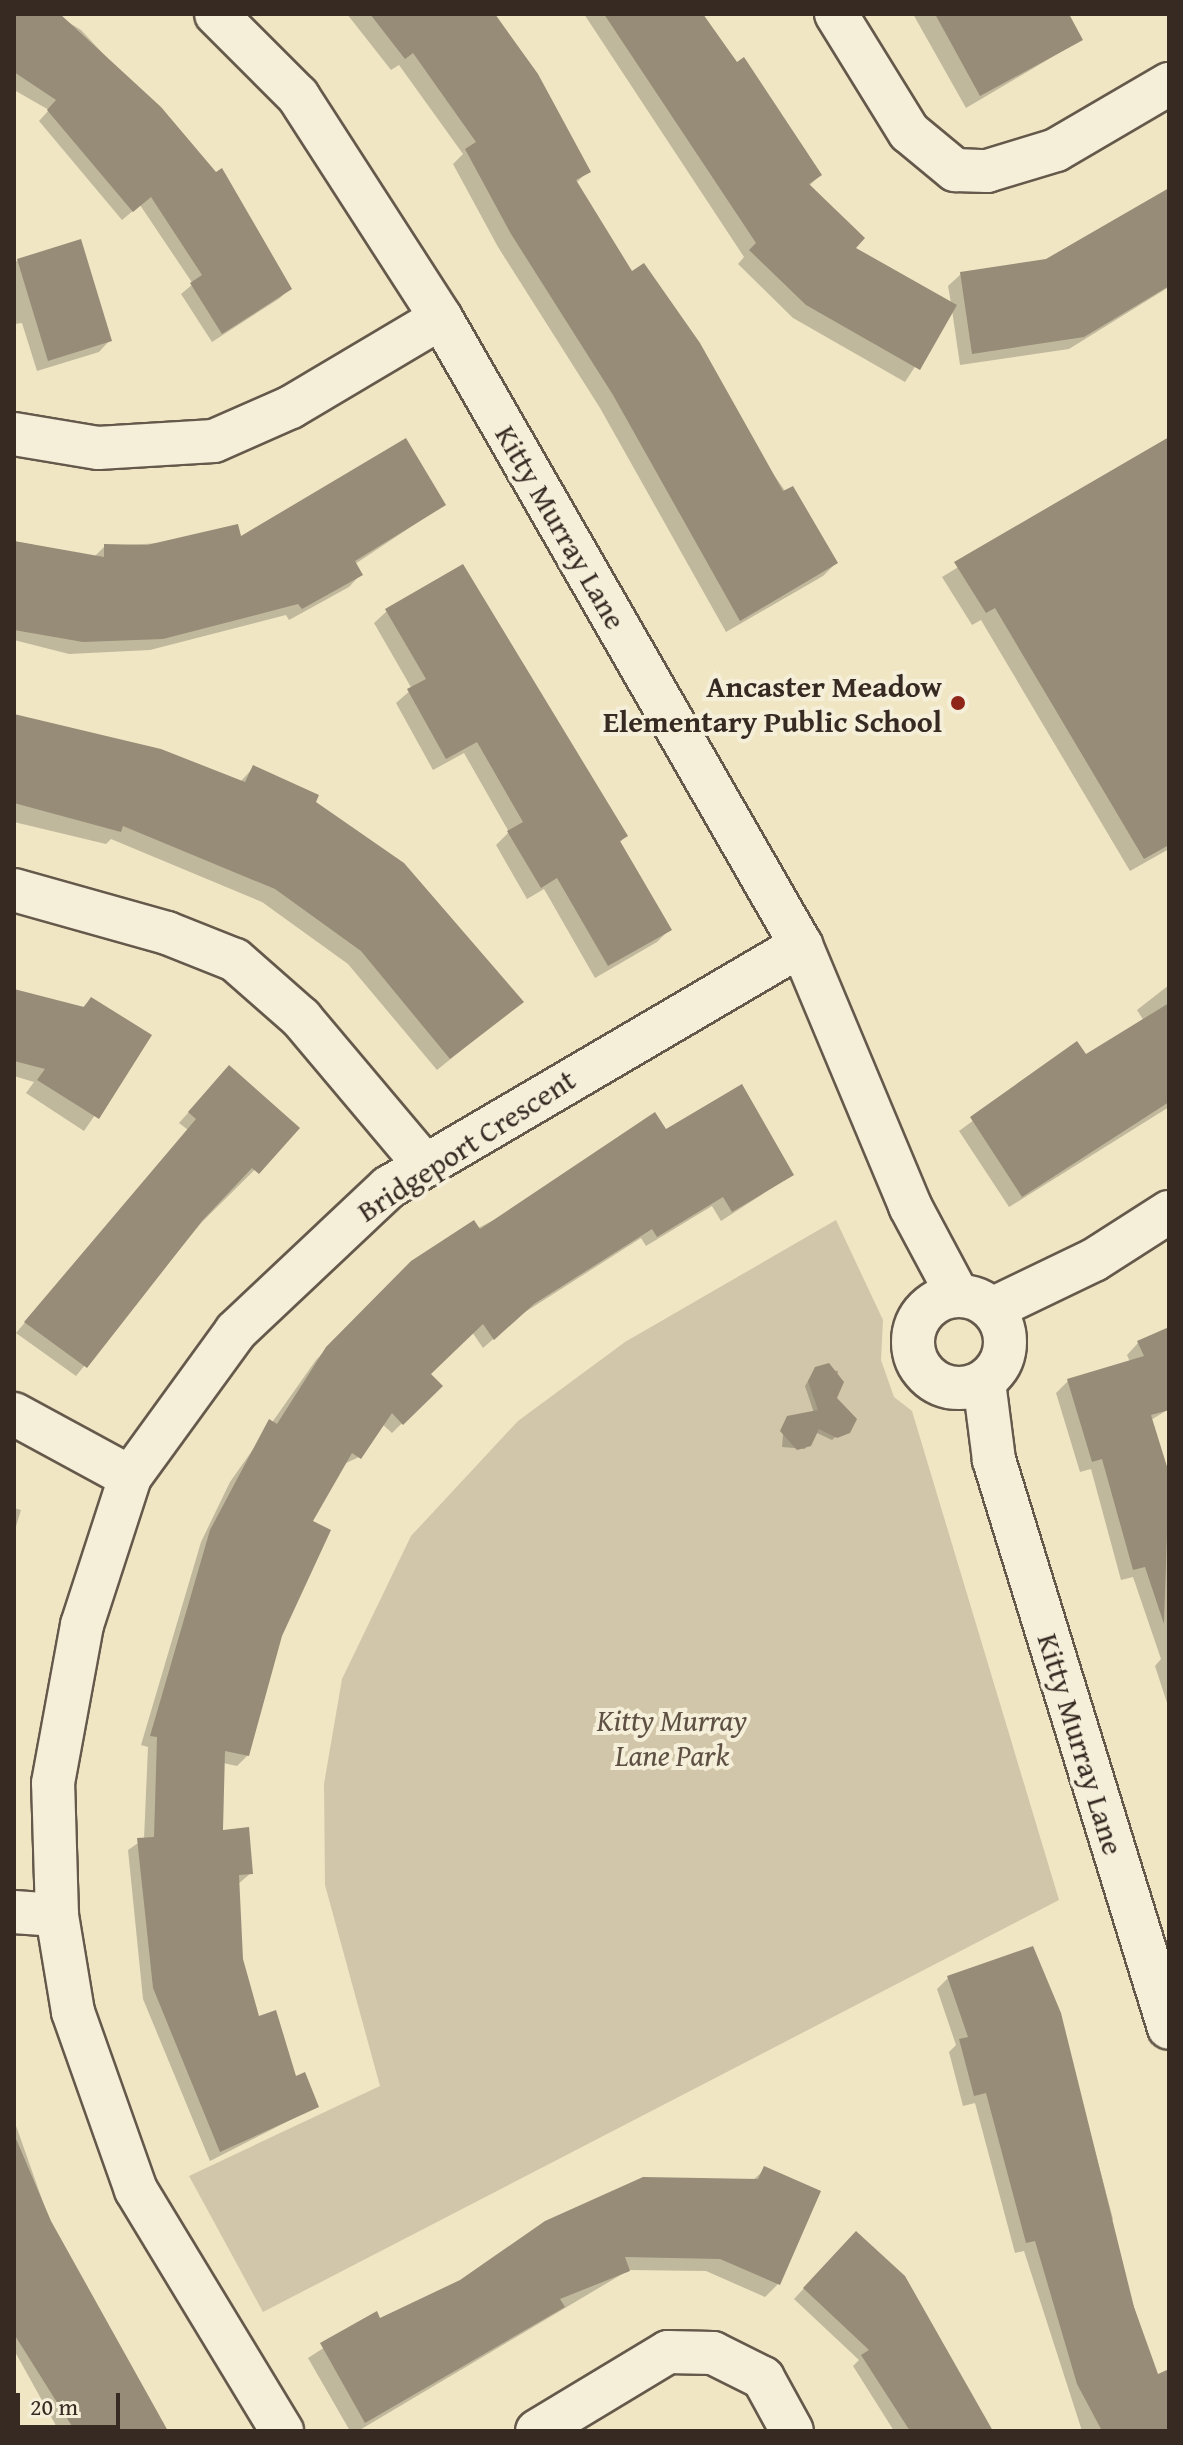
<!DOCTYPE html>
<style>
body{margin:0}
#map{position:relative;width:1183px;height:2445px;overflow:hidden;background:#f0e6c4;font-family:"Gentium Book Plus",serif}
div>[style]{position:absolute}
[style*='--x']{left:calc(var(--x)*1px);top:calc(var(--y)*1px);width:calc(var(--w)*1px);rotate:calc(var(--a)*1deg)}
.green>*{inset:0;background:#d1c6a9}
.shadow>*{inset:0;background:#0003}
.building>*{inset:0;background:#978c77}
.roads{filter:drop-shadow(2px 0 #65594b) drop-shadow(-2px 0 #65594b) drop-shadow(0 2px #65594b) drop-shadow(0 -2px #65594b)}
.minor>*{height:42px;margin:-21px;padding:0 21px;transform-origin:21px;border-radius:21px;background:#f5efd9}
.minor>.ring{margin:-21px;padding:0;box-sizing:content-box;background:none;border:42px solid #f5efd9;border-radius:50%}
.dots>*{width:22px;height:22px;translate:-50% -50%;box-sizing:border-box;border:4px solid #f5efd9;border-radius:50%}
span{translate:-50% -50%;white-space:nowrap;text-align:center;line-height:1.15;-webkit-text-stroke:8px #f5efd9;paint-order:stroke}
.street-label{font-size:30px;color:#372a23}
.poi-label{font-size:30px;color:#372a23;font-weight:700}
.right{translate:-100% -50%;text-align:right}
.park-label{font-size:30px;color:#5e5144;font-style:italic}
.frame{position:absolute;inset:0;border:16px solid #372a23;pointer-events:none}
.scale{position:absolute;left:16px;top:2393px;width:104px;height:36px;box-sizing:border-box;border:4px solid #372a23;border-top:0;padding-left:10px;font-size:24px;line-height:28px;white-space:nowrap;color:#372a23;-webkit-text-stroke:6px #f5efd9;paint-order:stroke}
</style>
<div id="map">
<div class="green">
<div style="clip-path:polygon(836px 1220px,883px 1320px,881px 1360px,894px 1397px,912px 1411px,1059px 1900px,263px 2312px,189px 2176px,380px 2086px,325px 1885px,324px 1784px,342px 1679px,411px 1536px,518px 1421px,625px 1342px)"></div>
</div>
<div class="shadow">
<div style="clip-path:polygon(14px 14px,55px 14px,81px 30px,216px 174px,289px 289px,280px 298px,212px 342px,181px 294px,193px 284px,140px 205px,122px 220px,39px 121px,49px 110px,14px 90px)"></div>
<div style="clip-path:polygon(347px 14px,477px 14px,588px 171px,576px 183px,632px 274px,836px 563px,823px 576px,726px 632px,600px 408px,498px 247px,453px 164px,463px 154px,399px 65px,391px 70px)"></div>
<div style="clip-path:polygon(584px 14px,701px 14px,820px 175px,809px 186px,853px 248px,951px 303px,948px 286px,961px 274px,1047px 261px,1169px 191px,1169px 287px,1069px 349px,960px 365px,952px 310px,905px 382px,793px 318px,738px 264px,744px 257px)"></div>
<div style="clip-path:polygon(913px 14px,1067px 14px,1081px 40px,966px 108px)"></div>
<div style="clip-path:polygon(79px 242px,110px 340px,99px 352px,37px 371px,22px 323px,14px 324px,14px 262px)"></div>
<div style="clip-path:polygon(1169px 439px,1169px 849px,1130px 871px,981px 620px,972px 625px,942px 577px)"></div>
<div style="clip-path:polygon(444px 505px,355px 564px,361px 574px,349px 587px,289px 620px,286px 615px,150px 650px,69px 654px,14px 640px,14px 541px,94px 557px,105px 546px,240px 539px)"></div>
<div style="clip-path:polygon(387px 611px,626px 836px,619px 843px,669px 930px,657px 942px,595px 978px,544px 889px,527px 899px,496px 845px,509px 832px,464px 753px,433px 770px,396px 703px,412px 689px,374px 623px)"></div>
<div style="clip-path:polygon(14px 718px,240px 782px,254px 767px,314px 803px,521px 1002px,437px 1070px,348px 964px,262px 902px,111px 839px,106px 844px,14px 822px)"></div>
<div style="clip-path:polygon(1169px 985px,1169px 1107px,1009px 1207px,959px 1131px,1077px 1044px,1085px 1057px,1144px 1021px,1137px 1010px)"></div>
<div style="clip-path:polygon(14px 991px,82px 1008px,91px 999px,149px 1036px,84px 1131px,26px 1093px,34px 1082px,14px 1076px)"></div>
<div style="clip-path:polygon(219px 1078px,297px 1128px,202px 1222px,76px 1376px,16px 1333px,188px 1130px,179px 1123px)"></div>
<div style="clip-path:polygon(665px 1132px,792px 1175px,721px 1221px,712px 1206px,646px 1246px,641px 1238px,522px 1314px,483px 1348px,472px 1332px,428px 1375px,440px 1386px,392px 1433px,382px 1424px,359px 1457px,344px 1464px,310px 1521px,248px 1755px,237px 1766px,223px 1763px,221px 1832px,251px 1873px,238px 1884px,241px 1959px,258px 2018px,316px 2107px,210px 2161px,143px 1999px,128px 1850px,144px 1839px,148px 1747px,141px 1745px,201px 1542px,230px 1482px,316px 1360px,412px 1262px)"></div>
<div style="clip-path:polygon(1169px 1329px,1169px 1404px,1141px 1417px,1169px 1409px,1151px 1420px,1169px 1480px,1169px 1709px,1155px 1666px,1161px 1659px,1133px 1577px,1121px 1580px,1091px 1469px,1080px 1472px,1056px 1393px,1068px 1381px,1130px 1362px,1127px 1355px,1138px 1343px)"></div>
<div style="clip-path:polygon(815px 1369px,838px 1371px,834px 1399px,854px 1419px,832px 1440px,815px 1432px,805px 1449px,782px 1447px,784px 1423px,814px 1413px,805px 1386px)"></div>
<div style="clip-path:polygon(14px 1508px,21px 1510px,14px 1533px)"></div>
<div style="clip-path:polygon(948px 1978px,1059px 2014px,1113px 2219px,1107px 2226px,1157px 2377px,1169px 2384px,1169px 2431px,1082px 2431px,1024px 2251px,1015px 2253px,975px 2103px,963px 2106px,949px 2052px,956px 2045px,937px 1989px)"></div>
<div style="clip-path:polygon(14px 2120px,50px 2222px,166px 2431px,59px 2431px,14px 2350px)"></div>
<div style="clip-path:polygon(765px 2169px,778px 2284px,765px 2297px,706px 2271px,629px 2270px,358px 2431px,350px 2431px,308px 2358px,376px 2314px,379px 2320px,461px 2282px,752px 2181px)"></div>
<div style="clip-path:polygon(846px 2243px,991px 2431px,894px 2431px,853px 2366px,859px 2360px,794px 2299px)"></div>
</div>
<div class="building">
<div style="clip-path:polygon(14px 14px,60px 14px,161px 107px,216px 172px,222px 168px,292px 289px,222px 334px,190px 283px,202px 275px,151px 197px,133px 212px,47px 110px,56px 100px,14px 72px)"></div>
<div style="clip-path:polygon(370px 14px,495px 14px,538px 74px,591px 172px,576px 180px,632px 271px,644px 263px,700px 343px,783px 491px,793px 486px,838px 563px,740px 621px,613px 395px,511px 234px,465px 149px,476px 142px,413px 53px,405px 59px)"></div>
<div style="clip-path:polygon(604px 14px,703px 14px,737px 62px,744px 57px,822px 175px,809px 184px,865px 238px,856px 248px,957px 305px,920px 370px,806px 305px,749px 250px,756px 243px)"></div>
<div style="clip-path:polygon(935px 14px,1069px 14px,1083px 40px,980px 96px)"></div>
<div style="clip-path:polygon(1169px 188px,1169px 286px,1084px 337px,972px 354px,960px 272px,1046px 259px)"></div>
<div style="clip-path:polygon(81px 239px,112px 341px,48px 361px,17px 259px)"></div>
<div style="clip-path:polygon(1169px 437px,1169px 845px,1144px 859px,995px 608px,986px 613px,954px 562px)"></div>
<div style="clip-path:polygon(406px 438px,446px 505px,355px 561px,363px 575px,302px 609px,298px 604px,163px 639px,83px 642px,14px 630px,14px 541px,104px 557px,104px 544px,147px 545px,238px 524px,241px 536px)"></div>
<div style="clip-path:polygon(463px 564px,628px 836px,620px 841px,672px 930px,608px 966px,557px 878px,541px 888px,507px 831px,523px 822px,477px 742px,446px 759px,407px 689px,426px 679px,385px 609px)"></div>
<div style="clip-path:polygon(14px 714px,161px 749px,245px 782px,253px 765px,319px 795px,316px 802px,404px 863px,524px 1002px,450px 1059px,361px 951px,275px 889px,123px 826px,121px 832px,14px 803px)"></div>
<div style="clip-path:polygon(14px 989px,84px 1007px,91px 997px,152px 1035px,99px 1119px,37px 1080px,45px 1069px,14px 1061px)"></div>
<div style="clip-path:polygon(1169px 1003px,1169px 1102px,1022px 1197px,970px 1117px,1077px 1041px,1086px 1054px)"></div>
<div style="clip-path:polygon(229px 1065px,300px 1128px,259px 1174px,252px 1168px,202px 1221px,87px 1368px,24px 1322px,196px 1119px,188px 1112px)"></div>
<div style="clip-path:polygon(742px 1084px,794px 1175px,732px 1212px,723px 1197px,657px 1237px,652px 1229px,534px 1304px,494px 1340px,483px 1324px,431px 1374px,443px 1386px,403px 1425px,392px 1413px,361px 1459px,352px 1453px,313px 1521px,331px 1530px,282px 1636px,249px 1756px,225px 1751px,223px 1830px,249px 1827px,253px 1874px,239px 1875px,243px 1959px,259px 2016px,276px 2010px,296px 2076px,305px 2072px,319px 2107px,220px 2152px,153px 1988px,137px 1838px,154px 1837px,157px 1737px,150px 1736px,210px 1530px,269px 1419px,277px 1424px,326px 1347px,411px 1261px,474px 1220px,480px 1229px,655px 1112px,666px 1129px)"></div>
<div style="clip-path:polygon(1169px 1327px,1169px 1410px,1151px 1415px,1169px 1473px,1164px 1624px,1145px 1567px,1133px 1570px,1102px 1459px,1092px 1462px,1067px 1379px,1144px 1356px,1137px 1341px)"></div>
<div style="clip-path:polygon(829px 1363px,844px 1382px,837px 1398px,857px 1419px,850px 1433px,837px 1438px,819px 1429px,811px 1446px,797px 1450px,780px 1431px,787px 1416px,818px 1410px,808px 1381px,815px 1367px)"></div>
<div style="clip-path:polygon(1033px 1946px,1061px 2013px,1134px 2307px,1158px 2374px,1169px 2369px,1169px 2431px,1102px 2431px,1077px 2384px,1035px 2241px,1026px 2243px,986px 2093px,974px 2096px,959px 2039px,968px 2037px,947px 1976px)"></div>
<div style="clip-path:polygon(14px 2134px,51px 2221px,168px 2431px,75px 2431px,14px 2334px)"></div>
<div style="clip-path:polygon(764px 2166px,821px 2191px,780px 2285px,720px 2259px,625px 2257px,630px 2271px,560px 2299px,565px 2307px,365px 2423px,320px 2343px,377px 2311px,380px 2318px,460px 2280px,545px 2221px,643px 2177px,758px 2179px)"></div>
<div style="clip-path:polygon(856px 2231px,905px 2276px,993px 2431px,910px 2431px,861px 2355px,869px 2350px,803px 2288px)"></div>
</div>
<div class="roads">
<div class="minor">
<div style="--x:216;--y:14;--w:116;--a:45"></div>
<div style="--x:298;--y:96;--w:264;--a:57.2"></div>
<div style="--x:441;--y:318;--w:723;--a:60.14"></div>
<div style="--x:801;--y:945;--w:283;--a:67.3"></div>
<div style="--x:910;--y:1206;--w:102;--a:61.9"></div>
<div style="--x:836;--y:14;--w:139;--a:58.3"></div>
<div style="--x:909;--y:132;--w:60;--a:39.6"></div>
<div style="--x:955;--y:170;--w:32;--a:2"></div>
<div style="--x:987;--y:171;--w:72;--a:-16.9"></div>
<div style="--x:1056;--y:150;--w:131;--a:-30.3"></div>
<div style="--x:14;--y:434;--w:85;--a:9.5"></div>
<div style="--x:98;--y:448;--w:116;--a:-3.5"></div>
<div style="--x:214;--y:441;--w:84;--a:-23.8"></div>
<div style="--x:291;--y:407;--w:174;--a:-30.7"></div>
<div style="--x:14;--y:890;--w:159;--a:15.7"></div>
<div style="--x:167;--y:933;--w:73;--a:21.7"></div>
<div style="--x:235;--y:960;--w:88;--a:41.3"></div>
<div style="--x:301;--y:1018;--w:192;--a:49.9"></div>
<div class="ring" style="left:913px;top:1296px;width:50px;height:50px"></div>
<div style="--x:992;--y:1309;--w:113;--a:-25.7"></div>
<div style="--x:1094;--y:1260;--w:89;--a:-32.6"></div>
<div style="--x:984;--y:1382;--w:79;--a:82.7"></div>
<div style="--x:994;--y:1460;--w:594;--a:72.88"></div>
<div style="--x:14;--y:1414;--w:132;--a:28.5"></div>
<div style="--x:14;--y:1912;--w:43;--a:4"></div>
<div style="--x:282;--y:2431;--w:282;--a:-121.2"></div>
<div style="--x:136;--y:2190;--w:189;--a:-109.5"></div>
<div style="--x:73;--y:2012;--w:98;--a:-99.4"></div>
<div style="--x:57;--y:1915;--w:132;--a:-91.7"></div>
<div style="--x:53;--y:1783;--w:161;--a:-79.6"></div>
<div style="--x:82;--y:1625;--w:156;--a:-72"></div>
<div style="--x:130;--y:1477;--w:180;--a:-54"></div>
<div style="--x:236;--y:1331;--w:210;--a:-43.3"></div>
<div style="--x:389;--y:1187;--w:478;--a:-30.4"></div>
<div style="--x:537;--y:2431;--w:153;--a:-31.1"></div>
<div style="--x:668;--y:2352;--w:45;--a:1.3"></div>
<div style="--x:713;--y:2353;--w:56;--a:26.6"></div>
<div style="--x:763;--y:2378;--w:60;--a:61.3"></div>
</div>
</div>
<div class="dots">
<div style="left:958px;top:703px;background:#8f2418"></div>
</div>
<div class="street-label">
<span style="left:561px;top:527px;rotate:60deg">Kitty Murray Lane</span>
<span style="left:466px;top:1145px;rotate:-33deg">Bridgeport Crescent</span>
<span style="left:1081px;top:1744px;rotate:73deg">Kitty Murray Lane</span>
</div>
<div class="poi-label">
<span class="right" style="left:942px;top:703px">Ancaster Meadow<br>Elementary Public School</span>
</div>
<div class="park-label">
<span style="left:672px;top:1737px">Kitty Murray<br>Lane Park</span>
</div>
<div class="frame"></div>
<div class="scale">20 m</div>
</div>
